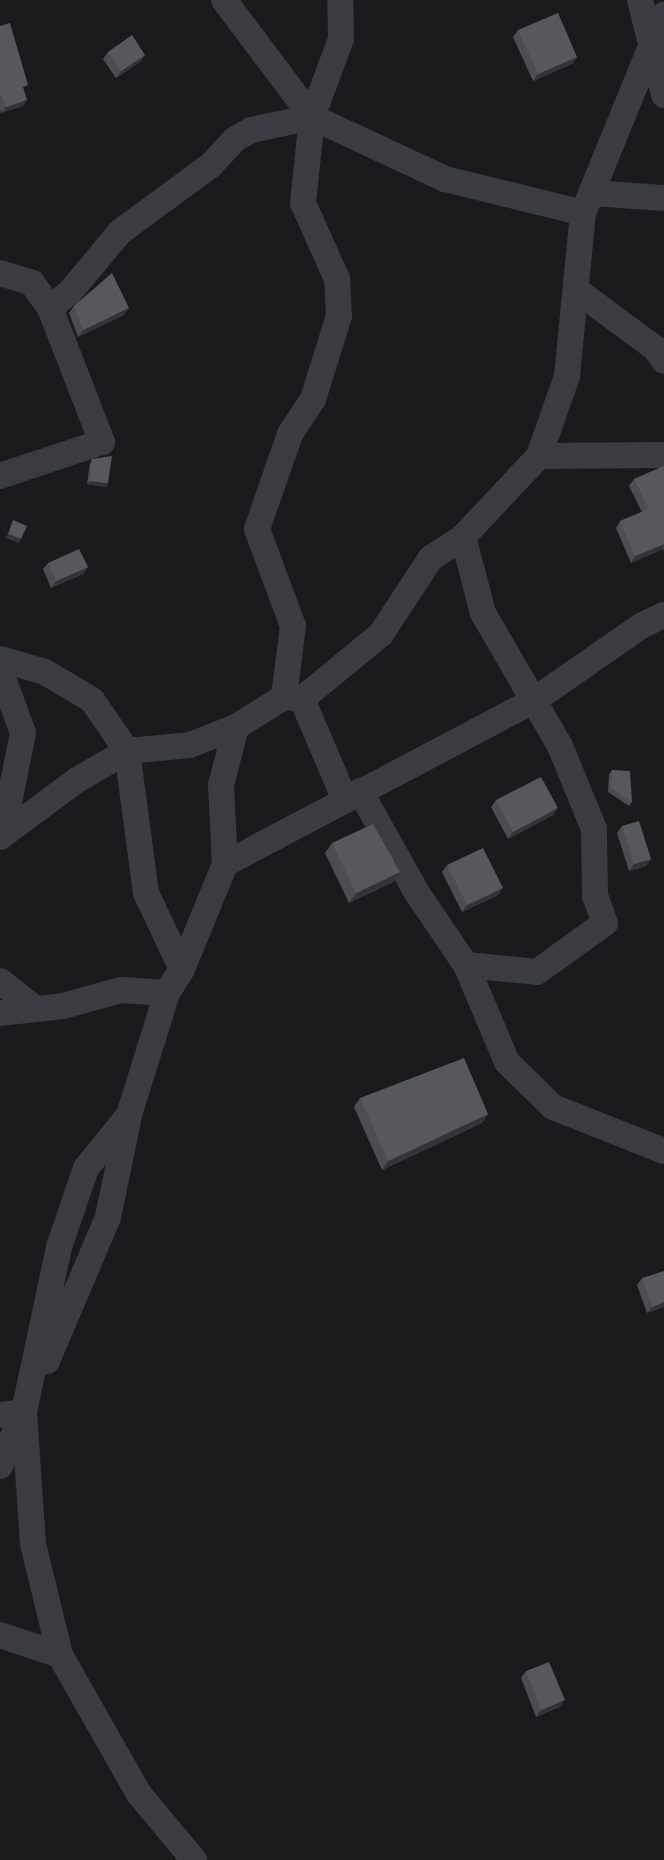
<!DOCTYPE html>
<style>
body{margin:0}
#map{position:relative;width:664px;height:1860px;overflow:hidden;background:#1a1a1c;font-family:"Fira Sans Condensed",sans-serif}
div>[style]{position:absolute}
[style*='--x']{left:calc(var(--x)*1px);top:calc(var(--y)*1px);width:calc(var(--w)*1px);rotate:calc(var(--a)*1deg)}
.minor>*{height:26px;margin:-13px;padding:0 13px;transform-origin:13px;border-radius:13px;background:#3b3c41}
.wall>*{inset:0;background:#4b4d51}
.shaded-wall>*{inset:0;background:#333437}
.building>*{inset:0;background:#56585c}
span{translate:-50% -50%;white-space:nowrap;text-align:center;line-height:1.15;-webkit-text-stroke:6px #151517;paint-order:stroke}
</style>
<div id="map">
<div class="minor">
<div style="--x:224;--y:0;--w:146;--a:53.1"></div>
<div style="--x:312;--y:117;--w:147;--a:25"></div>
<div style="--x:445;--y:179;--w:142;--a:13.8"></div>
<div style="--x:640;--y:0;--w:98;--a:75.8"></div>
<div style="--x:592;--y:193;--w:72;--a:4"></div>
<div style="--x:0;--y:273;--w:34;--a:17"></div>
<div style="--x:32;--y:283;--w:31;--a:54"></div>
<div style="--x:50;--y:308;--w:144;--a:68.8"></div>
<div style="--x:102;--y:442;--w:108;--a:161.6"></div>
<div style="--x:579;--y:292;--w:96;--a:36.5"></div>
<div style="--x:656;--y:349;--w:14;--a:56"></div>
<div style="--x:50;--y:308;--w:26;--a:-39"></div>
<div style="--x:70;--y:292;--w:78;--a:-50.2"></div>
<div style="--x:120;--y:232;--w:113;--a:-36.4"></div>
<div style="--x:211;--y:165;--w:35;--a:-47"></div>
<div style="--x:235;--y:139;--w:18;--a:-29"></div>
<div style="--x:251;--y:130;--w:62;--a:-12"></div>
<div style="--x:539;--y:456;--w:125;--a:-0.5"></div>
<div style="--x:0;--y:659;--w:47;--a:16.1"></div>
<div style="--x:45;--y:672;--w:55;--a:30.8"></div>
<div style="--x:92;--y:700;--w:62;--a:55.5"></div>
<div style="--x:127;--y:751;--w:63;--a:-5.4"></div>
<div style="--x:190;--y:745;--w:49;--a:-21.4"></div>
<div style="--x:0;--y:670;--w:67;--a:69.9"></div>
<div style="--x:23;--y:733;--w:101;--a:101.4"></div>
<div style="--x:284;--y:697;--w:72;--a:-82.8"></div>
<div style="--x:293;--y:626;--w:103;--a:-110.4"></div>
<div style="--x:257;--y:529;--w:101;--a:-70.8"></div>
<div style="--x:290;--y:434;--w:42;--a:-56.7"></div>
<div style="--x:313;--y:399;--w:87;--a:-72.6"></div>
<div style="--x:339;--y:316;--w:37;--a:-93"></div>
<div style="--x:337;--y:279;--w:83;--a:-114.1"></div>
<div style="--x:303;--y:203;--w:86;--a:-84"></div>
<div style="--x:312;--y:117;--w:83;--a:-69.6"></div>
<div style="--x:341;--y:39;--w:39;--a:-91"></div>
<div style="--x:302;--y:699;--w:110;--a:66.9"></div>
<div style="--x:360;--y:791;--w:117;--a:60.8"></div>
<div style="--x:417;--y:893;--w:87;--a:55.8"></div>
<div style="--x:466;--y:965;--w:71;--a:5.6"></div>
<div style="--x:537;--y:972;--w:84;--a:-35.8"></div>
<div style="--x:605;--y:923;--w:29;--a:-110"></div>
<div style="--x:595;--y:896;--w:67;--a:-90.9"></div>
<div style="--x:594;--y:829;--w:90;--a:-112.3"></div>
<div style="--x:560;--y:746;--w:154;--a:-120.1"></div>
<div style="--x:483;--y:613;--w:79;--a:-104.7"></div>
<div style="--x:0;--y:837;--w:96;--a:-36.5"></div>
<div style="--x:77;--y:780;--w:58;--a:-30.1"></div>
<div style="--x:127;--y:751;--w:143;--a:82.4"></div>
<div style="--x:146;--y:893;--w:84;--a:64.7"></div>
<div style="--x:225;--y:864;--w:348;--a:-27.9"></div>
<div style="--x:533;--y:701;--w:131;--a:-34.8"></div>
<div style="--x:641;--y:626;--w:25;--a:-26"></div>
<div style="--x:466;--y:965;--w:105;--a:67.1"></div>
<div style="--x:507;--y:1062;--w:64;--a:44.4"></div>
<div style="--x:553;--y:1107;--w:119;--a:21.6"></div>
<div style="--x:0;--y:981;--w:42;--a:38.2"></div>
<div style="--x:0;--y:1013;--w:63;--a:-6.3"></div>
<div style="--x:63;--y:1006;--w:60;--a:-15.4"></div>
<div style="--x:121;--y:990;--w:46;--a:3.7"></div>
<div style="--x:47;--y:1361;--w:156;--a:-67"></div>
<div style="--x:108;--y:1217;--w:99;--a:-78.3"></div>
<div style="--x:0;--y:1415;--w:24;--a:-7"></div>
<div style="--x:24;--y:1412;--w:132;--a:86.1"></div>
<div style="--x:33;--y:1544;--w:114;--a:76.3"></div>
<div style="--x:0;--y:1466;--w:59;--a:-66"></div>
<div style="--x:24;--y:1412;--w:169;--a:-78"></div>
<div style="--x:59;--y:1247;--w:83;--a:-71.1"></div>
<div style="--x:86;--y:1168;--w:68;--a:-50.9"></div>
<div style="--x:129;--y:1115;--w:128;--a:-72.7"></div>
<div style="--x:167;--y:993;--w:28;--a:-58"></div>
<div style="--x:182;--y:969;--w:113;--a:-67.7"></div>
<div style="--x:225;--y:864;--w:79;--a:-92.9"></div>
<div style="--x:221;--y:785;--w:60;--a:-75.5"></div>
<div style="--x:236;--y:727;--w:57;--a:-32"></div>
<div style="--x:284;--y:697;--w:18;--a:6"></div>
<div style="--x:302;--y:699;--w:102;--a:-39.4"></div>
<div style="--x:381;--y:634;--w:91;--a:-56.7"></div>
<div style="--x:431;--y:558;--w:38;--a:-33"></div>
<div style="--x:463;--y:537;--w:111;--a:-46.8"></div>
<div style="--x:539;--y:456;--w:85;--a:-70.7"></div>
<div style="--x:567;--y:376;--w:164;--a:-84.4"></div>
<div style="--x:583;--y:213;--w:214;--a:-67.8"></div>
<div style="--x:0;--y:1635;--w:63;--a:18.4"></div>
<div style="--x:60;--y:1655;--w:160;--a:60.4"></div>
<div style="--x:139;--y:1794;--w:86;--a:50.2"></div>
</div>
<div class="wall">
<div style="clip-path:polygon(0 26px,24px 91px,23px 106px,1px 113px,0 109px)"></div>
<div style="clip-path:polygon(518px 30px,577px 57px,572px 64px,533px 81px,513px 37px)"></div>
<div style="clip-path:polygon(108px 52px,145px 55px,140px 62px,116px 78px,103px 59px)"></div>
<div style="clip-path:polygon(74px 306px,124px 315px,78px 337px,69px 313px)"></div>
<div style="clip-path:polygon(92px 459px,108px 483px,106px 487px,87px 484px,90px 463px)"></div>
<div style="clip-path:polygon(664px 466px,664px 551px,663px 549px,631px 563px,616px 528px,620px 521px,642px 512px,629px 486px,634px 479px)"></div>
<div style="clip-path:polygon(48px 563px,88px 567px,83px 574px,51px 588px,43px 569px)"></div>
<div style="clip-path:polygon(612px 770px,632px 802px,629px 806px,608px 792px,609px 774px)"></div>
<div style="clip-path:polygon(496px 800px,553px 815px,508px 839px,491px 807px)"></div>
<div style="clip-path:polygon(622px 826px,651px 859px,646px 866px,629px 871px,617px 833px)"></div>
<div style="clip-path:polygon(332px 843px,400px 872px,393px 882px,349px 903px,325px 853px)"></div>
<div style="clip-path:polygon(447px 865px,498px 895px,462px 912px,442px 872px)"></div>
<div style="clip-path:polygon(360px 1098px,488px 1114px,482px 1123px,382px 1170px,354px 1107px)"></div>
<div style="clip-path:polygon(642px 1278px,664px 1307px,647px 1313px,637px 1285px)"></div>
<div style="clip-path:polygon(526px 1671px,560px 1707px,536px 1717px,521px 1678px)"></div>
</div>
<div class="shaded-wall">
<div style="clip-path:polygon(145px 55px,140px 62px,116px 78px,121px 71px)"></div>
<div style="clip-path:polygon(577px 57px,572px 64px,533px 81px,538px 74px)"></div>
<div style="clip-path:polygon(27px 100px,23px 106px,1px 113px,6px 107px)"></div>
<div style="clip-path:polygon(129px 308px,124px 315px,78px 337px,83px 330px)"></div>
<div style="clip-path:polygon(90px 481px,108px 483px,106px 487px,87px 484px)"></div>
<div style="clip-path:polygon(8px 534px,21px 539px,19px 543px,5px 538px)"></div>
<div style="clip-path:polygon(664px 544px,663px 549px,631px 563px,635px 556px)"></div>
<div style="clip-path:polygon(88px 567px,83px 574px,51px 588px,56px 581px)"></div>
<div style="clip-path:polygon(558px 808px,553px 815px,508px 839px,513px 832px)"></div>
<div style="clip-path:polygon(651px 859px,646px 866px,629px 871px,634px 864px)"></div>
<div style="clip-path:polygon(400px 872px,393px 882px,349px 903px,356px 893px)"></div>
<div style="clip-path:polygon(503px 888px,498px 895px,462px 912px,467px 905px)"></div>
<div style="clip-path:polygon(488px 1114px,482px 1123px,382px 1170px,388px 1161px)"></div>
<div style="clip-path:polygon(664px 1302px,664px 1307px,647px 1313px,652px 1307px)"></div>
<div style="clip-path:polygon(565px 1700px,560px 1707px,536px 1717px,541px 1710px)"></div>
</div>
<div class="building">
<div style="clip-path:polygon(558px 13px,577px 57px,538px 74px,518px 30px)"></div>
<div style="clip-path:polygon(10px 23px,28px 85px,23px 87px,27px 100px,6px 107px,1px 94px,0 95px,0 26px)"></div>
<div style="clip-path:polygon(132px 35px,145px 55px,121px 71px,108px 52px)"></div>
<div style="clip-path:polygon(112px 273px,129px 308px,83px 330px,74px 306px)"></div>
<div style="clip-path:polygon(112px 456px,108px 483px,90px 481px,92px 459px)"></div>
<div style="clip-path:polygon(664px 466px,664px 544px,635px 556px,620px 521px,649px 509px,634px 479px)"></div>
<div style="clip-path:polygon(13px 520px,27px 526px,21px 539px,8px 534px)"></div>
<div style="clip-path:polygon(79px 549px,88px 567px,56px 581px,48px 563px)"></div>
<div style="clip-path:polygon(612px 770px,630px 771px,632px 802px,611px 788px)"></div>
<div style="clip-path:polygon(541px 777px,558px 808px,513px 832px,496px 800px)"></div>
<div style="clip-path:polygon(639px 821px,651px 859px,634px 864px,622px 826px)"></div>
<div style="clip-path:polygon(373px 824px,400px 872px,356px 893px,332px 843px)"></div>
<div style="clip-path:polygon(483px 848px,503px 888px,467px 905px,447px 865px)"></div>
<div style="clip-path:polygon(464px 1058px,488px 1114px,388px 1161px,360px 1098px)"></div>
<div style="clip-path:polygon(664px 1271px,664px 1302px,652px 1307px,642px 1278px)"></div>
<div style="clip-path:polygon(549px 1662px,565px 1700px,541px 1710px,526px 1671px)"></div>
</div>
</div>
